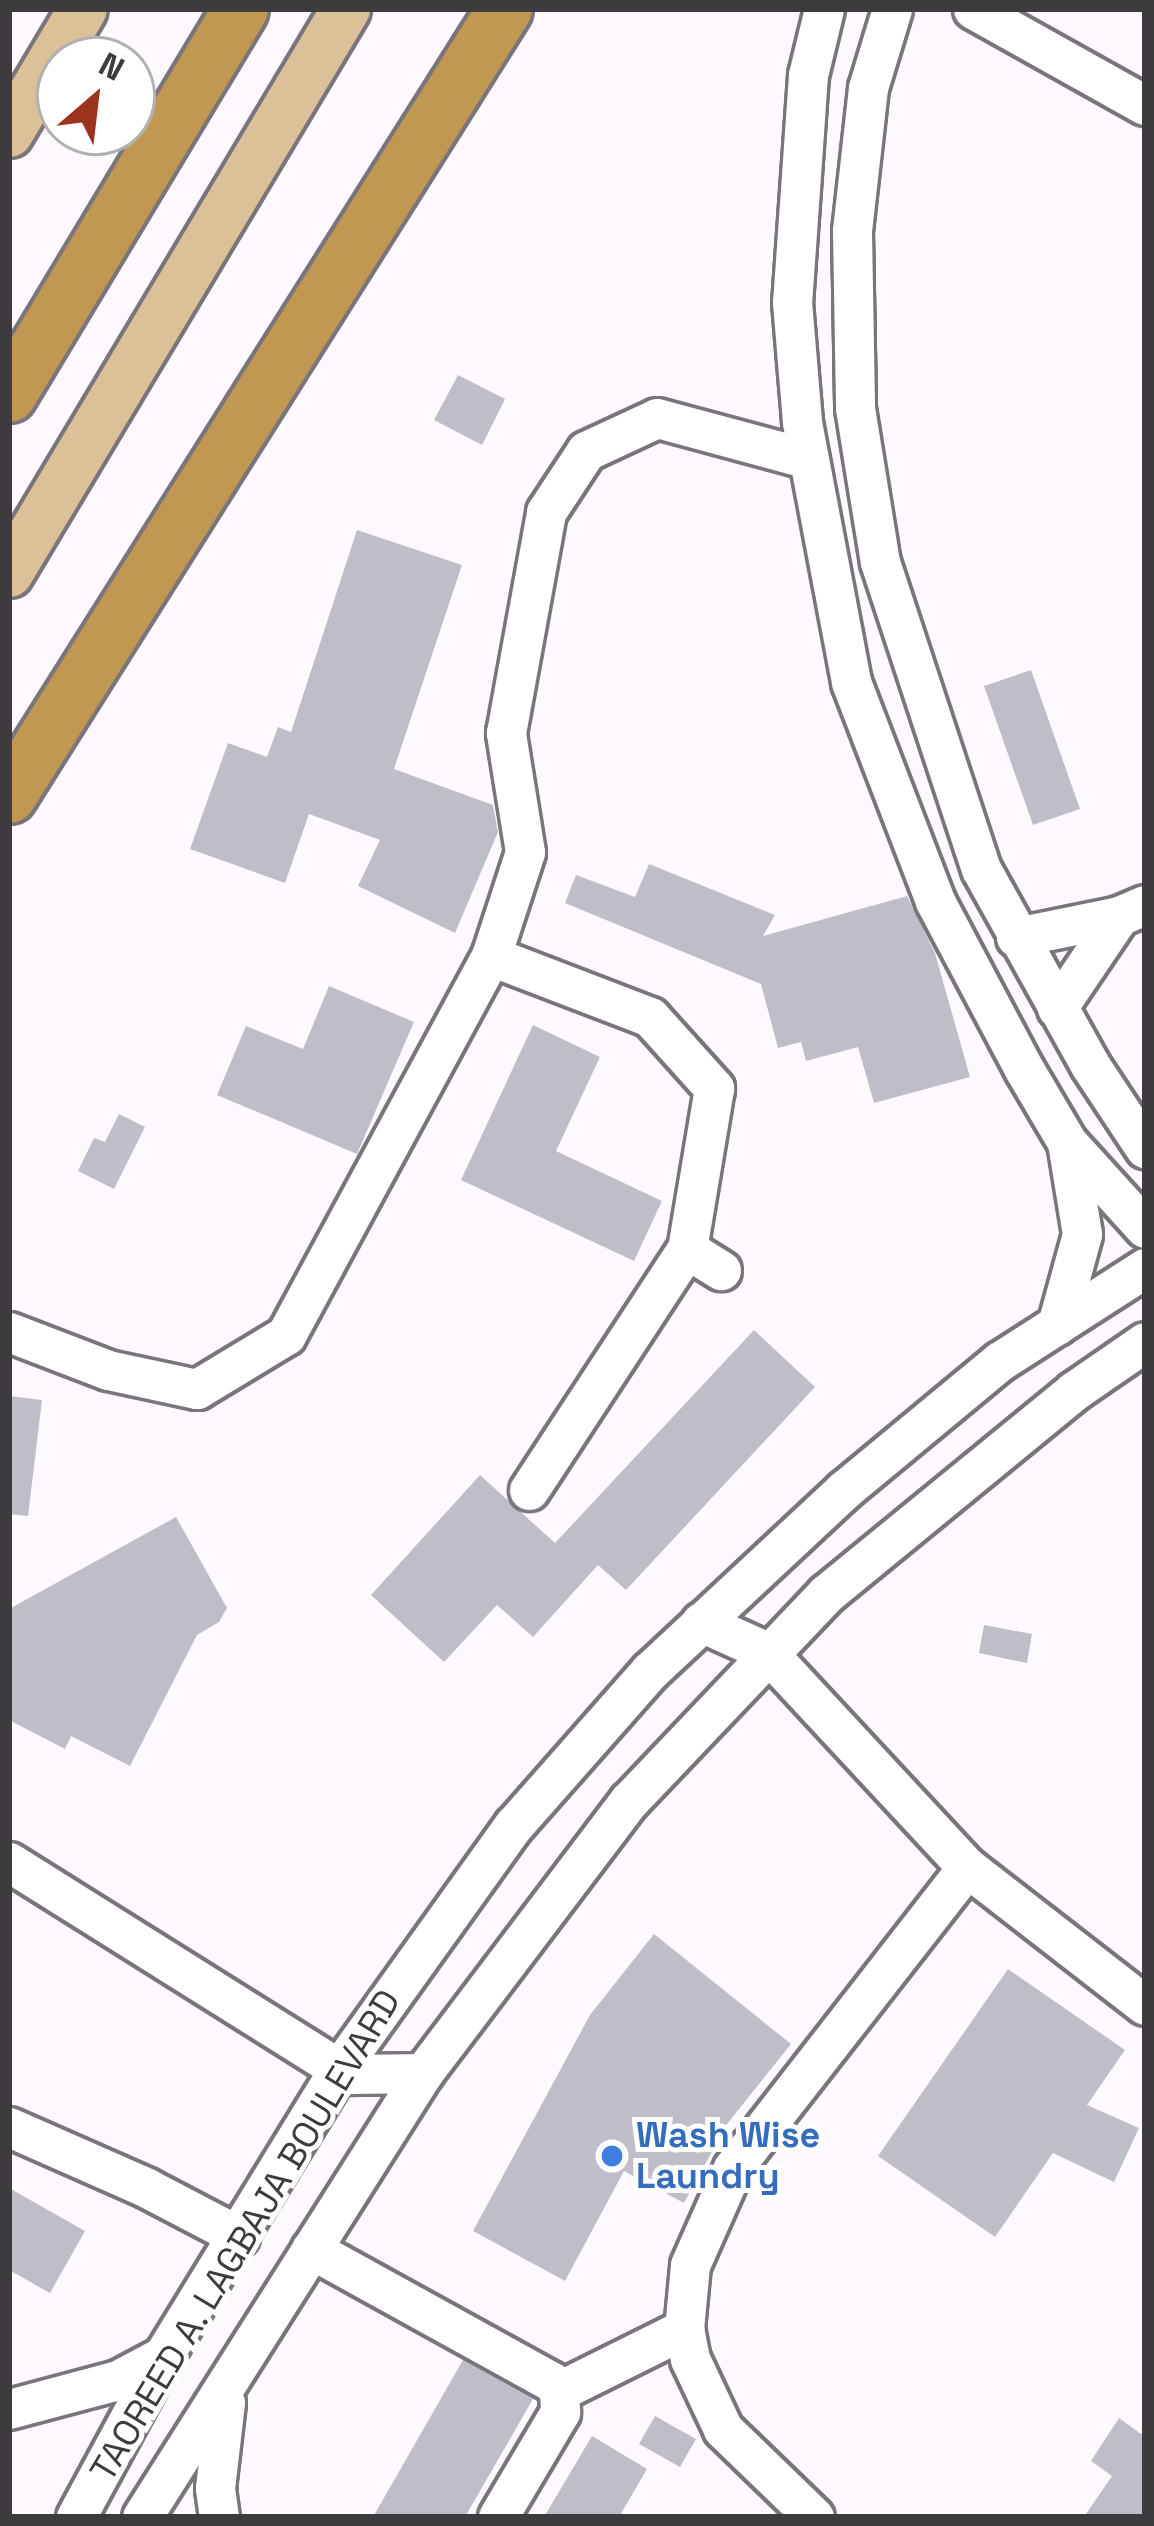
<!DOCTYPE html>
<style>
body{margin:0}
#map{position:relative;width:1154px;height:2526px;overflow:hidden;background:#fef9ff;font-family:"Space Grotesk",sans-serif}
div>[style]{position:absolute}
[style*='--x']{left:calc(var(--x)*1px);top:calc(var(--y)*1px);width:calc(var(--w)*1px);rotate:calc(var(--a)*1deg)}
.building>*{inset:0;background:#bfbec8}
.roads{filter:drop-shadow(3px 0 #7a747c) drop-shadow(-3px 0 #7a747c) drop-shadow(0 3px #7a747c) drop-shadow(0 -3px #7a747c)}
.minor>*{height:39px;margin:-19.5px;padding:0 19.5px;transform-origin:19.5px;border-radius:19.5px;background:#fff}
.major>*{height:48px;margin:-24px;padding:0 24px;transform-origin:24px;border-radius:24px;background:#dac197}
.highway>*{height:54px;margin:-27px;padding:0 27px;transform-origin:27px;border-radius:27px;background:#c19851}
.dots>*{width:33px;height:33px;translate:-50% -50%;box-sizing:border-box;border:6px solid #fff;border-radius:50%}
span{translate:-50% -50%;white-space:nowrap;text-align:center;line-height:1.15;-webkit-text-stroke:10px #fff;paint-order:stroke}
.shop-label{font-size:36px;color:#366cbe;font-weight:700}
.left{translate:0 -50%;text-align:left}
.street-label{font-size:36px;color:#3e3b3f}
.frame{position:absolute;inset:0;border:12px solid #3e3b3f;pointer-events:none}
.north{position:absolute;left:36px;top:36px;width:120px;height:120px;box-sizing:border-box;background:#fff;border:3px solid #b2b1b2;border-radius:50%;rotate:28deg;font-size:33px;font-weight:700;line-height:48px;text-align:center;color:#3e3b3f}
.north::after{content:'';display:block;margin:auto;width:42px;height:54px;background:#9c331f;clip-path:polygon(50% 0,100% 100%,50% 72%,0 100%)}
</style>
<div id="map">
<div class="building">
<div style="clip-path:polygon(458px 375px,505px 399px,482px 445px,434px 420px)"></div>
<div style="clip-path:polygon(357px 530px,462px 565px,394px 769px,493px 805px,498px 832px,455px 933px,358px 886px,380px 840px,309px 814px,285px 883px,190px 849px,228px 743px,267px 757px,278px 727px,291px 732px)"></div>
<div style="clip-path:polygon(1031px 670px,1080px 809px,1033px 825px,984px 686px)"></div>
<div style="clip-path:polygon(649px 864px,775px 915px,763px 936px,907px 896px,935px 953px,970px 1077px,874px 1103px,858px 1047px,806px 1061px,801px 1042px,778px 1048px,761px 984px,565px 903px,576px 875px,635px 897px)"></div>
<div style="clip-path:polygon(329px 986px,414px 1022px,357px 1154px,217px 1095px,246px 1026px,303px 1049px)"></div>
<div style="clip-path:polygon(533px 1025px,600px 1057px,556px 1151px,662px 1201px,634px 1261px,461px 1180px)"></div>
<div style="clip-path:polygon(119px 1114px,145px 1127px,114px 1189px,78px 1171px,94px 1138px,105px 1142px)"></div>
<div style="clip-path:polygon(754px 1330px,815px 1387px,626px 1590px,598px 1565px,533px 1637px,497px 1605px,444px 1662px,371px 1595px,480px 1475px,555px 1543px)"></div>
<div style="clip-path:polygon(9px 1396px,42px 1400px,28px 1516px,9px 1514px)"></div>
<div style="clip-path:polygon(176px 1517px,227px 1608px,219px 1622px,197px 1635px,130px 1766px,71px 1736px,65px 1749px,9px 1720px,9px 1609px)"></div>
<div style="clip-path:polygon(984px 1625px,1032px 1634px,1027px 1663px,979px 1653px)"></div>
<div style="clip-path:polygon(654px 1934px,791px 2044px,727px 2124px,684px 2203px,624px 2171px,565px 2281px,473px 2231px,590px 2015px)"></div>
<div style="clip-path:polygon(1008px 1969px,1125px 2050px,1087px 2105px,1139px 2128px,1114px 2182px,1053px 2153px,995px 2237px,878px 2156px)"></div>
<div style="clip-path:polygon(9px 2188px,85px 2231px,50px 2293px,9px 2270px)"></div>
<div style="clip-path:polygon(463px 2360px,533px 2399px,465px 2517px,373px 2517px)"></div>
<div style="clip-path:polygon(655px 2416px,696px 2439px,680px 2467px,639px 2444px)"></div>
<div style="clip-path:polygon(1119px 2418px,1141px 2434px,1145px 2429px,1145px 2517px,1084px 2517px,1112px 2476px,1091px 2461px)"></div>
<div style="clip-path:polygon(592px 2436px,647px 2469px,619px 2517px,544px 2517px)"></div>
</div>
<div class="roads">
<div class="minor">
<div style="--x:824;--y:9;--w:68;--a:103.6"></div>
<div style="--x:808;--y:75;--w:228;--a:94"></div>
<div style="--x:792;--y:302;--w:120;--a:85.2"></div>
<div style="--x:802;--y:422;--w:265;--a:79.3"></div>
<div style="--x:851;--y:682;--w:235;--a:69"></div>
<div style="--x:935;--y:901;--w:190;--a:62.1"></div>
<div style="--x:1024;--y:1069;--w:85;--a:59.5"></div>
<div style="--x:1067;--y:1142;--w:116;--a:47.8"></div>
<div style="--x:892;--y:9;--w:83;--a:106.9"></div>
<div style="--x:868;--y:88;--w:144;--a:96.4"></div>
<div style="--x:852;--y:231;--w:177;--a:89"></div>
<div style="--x:855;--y:408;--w:156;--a:80.8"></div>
<div style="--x:880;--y:562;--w:323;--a:71.8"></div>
<div style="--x:981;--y:869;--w:224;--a:60.9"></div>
<div style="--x:1090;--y:1065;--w:100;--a:56.5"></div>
<div style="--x:973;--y:9;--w:197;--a:29.2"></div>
<div style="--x:1016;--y:937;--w:105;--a:-11.5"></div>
<div style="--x:1119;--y:916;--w:28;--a:-23"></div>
<div style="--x:491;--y:956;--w:170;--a:21"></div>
<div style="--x:650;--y:1017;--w:96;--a:48"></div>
<div style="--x:714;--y:1088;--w:163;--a:99.5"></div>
<div style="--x:687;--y:1249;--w:40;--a:32"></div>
<div style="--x:1057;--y:1008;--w:111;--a:-56"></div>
<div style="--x:1057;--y:1325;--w:94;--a:-74.6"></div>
<div style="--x:1082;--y:1234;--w:93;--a:-99.3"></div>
<div style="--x:9;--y:1332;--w:106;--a:21"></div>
<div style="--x:108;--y:1370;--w:91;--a:12.1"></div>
<div style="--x:197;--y:1389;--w:104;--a:-31.2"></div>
<div style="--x:286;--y:1335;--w:431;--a:-61.6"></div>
<div style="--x:491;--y:956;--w:109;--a:-71.9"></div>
<div style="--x:525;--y:852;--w:121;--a:-99.1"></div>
<div style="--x:506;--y:733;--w:225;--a:-79.7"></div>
<div style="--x:546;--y:512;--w:73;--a:-56.7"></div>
<div style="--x:586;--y:451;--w:78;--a:-24.9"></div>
<div style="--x:657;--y:418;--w:157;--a:15.1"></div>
<div style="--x:529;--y:1490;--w:288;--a:-56.8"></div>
<div style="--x:701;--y:1622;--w:72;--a:24.4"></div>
<div style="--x:767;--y:1652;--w:294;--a:47.1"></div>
<div style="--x:967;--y:1867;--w:225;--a:37.8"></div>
<div style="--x:9;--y:1862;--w:390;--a:32.1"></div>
<div style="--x:339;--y:2069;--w:15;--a:20"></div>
<div style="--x:353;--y:2074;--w:70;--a:-0.8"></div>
<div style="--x:9;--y:2127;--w:151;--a:23.8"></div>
<div style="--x:147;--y:2188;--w:104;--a:27.6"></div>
<div style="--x:311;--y:2249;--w:275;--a:28.9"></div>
<div style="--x:552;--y:2382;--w:11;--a:52"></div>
<div style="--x:559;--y:2391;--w:21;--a:87"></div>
<div style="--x:560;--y:2412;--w:122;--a:120.6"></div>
<div style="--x:559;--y:2391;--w:140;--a:-26.4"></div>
<div style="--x:9;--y:2409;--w:113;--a:-14.9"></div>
<div style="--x:118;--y:2380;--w:51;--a:-28.1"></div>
<div style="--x:76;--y:2517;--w:183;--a:-61.6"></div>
<div style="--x:163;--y:2356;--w:337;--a:-58.5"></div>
<div style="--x:339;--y:2069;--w:300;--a:-54.4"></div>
<div style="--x:514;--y:1825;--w:205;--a:-48.6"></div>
<div style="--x:650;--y:1671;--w:265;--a:-43"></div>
<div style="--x:844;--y:1490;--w:202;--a:-39.6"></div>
<div style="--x:1000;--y:1361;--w:172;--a:-32.7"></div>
<div style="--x:142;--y:2517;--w:525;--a:-57.67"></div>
<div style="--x:423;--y:2073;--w:341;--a:-52.9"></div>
<div style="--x:629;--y:1801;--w:286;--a:-46.4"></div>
<div style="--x:826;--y:1594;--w:320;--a:-39.3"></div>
<div style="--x:1074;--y:1391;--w:86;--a:-34.6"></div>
<div style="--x:219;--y:2517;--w:29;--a:-98"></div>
<div style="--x:215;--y:2488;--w:86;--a:-83.3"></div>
<div style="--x:814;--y:2517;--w:127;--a:-136"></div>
<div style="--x:723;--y:2429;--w:77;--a:-115.2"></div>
<div style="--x:690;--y:2359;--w:31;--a:-101"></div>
<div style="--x:684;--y:2329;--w:64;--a:-84.6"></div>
<div style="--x:690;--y:2265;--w:106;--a:-66.1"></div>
<div style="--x:733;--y:2168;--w:381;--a:-52.1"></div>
</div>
<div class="major">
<div style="--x:9;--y:133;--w:144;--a:-59.2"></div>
<div style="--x:9;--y:573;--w:657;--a:-59.14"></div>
</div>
<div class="highway">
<div style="--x:9;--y:395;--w:450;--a:-59"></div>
<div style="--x:9;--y:796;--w:930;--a:-57.78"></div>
</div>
</div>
<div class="dots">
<div style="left:612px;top:2156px;background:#3f7fe0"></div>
</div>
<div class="shop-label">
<span class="left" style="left:636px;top:2156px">Wash Wise<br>Laundry</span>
</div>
<div class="street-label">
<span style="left:246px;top:2236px;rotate:-59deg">TAOREED A. LAGBAJA BOULEVARD</span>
</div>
<div class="frame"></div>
<div class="north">N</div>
</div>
